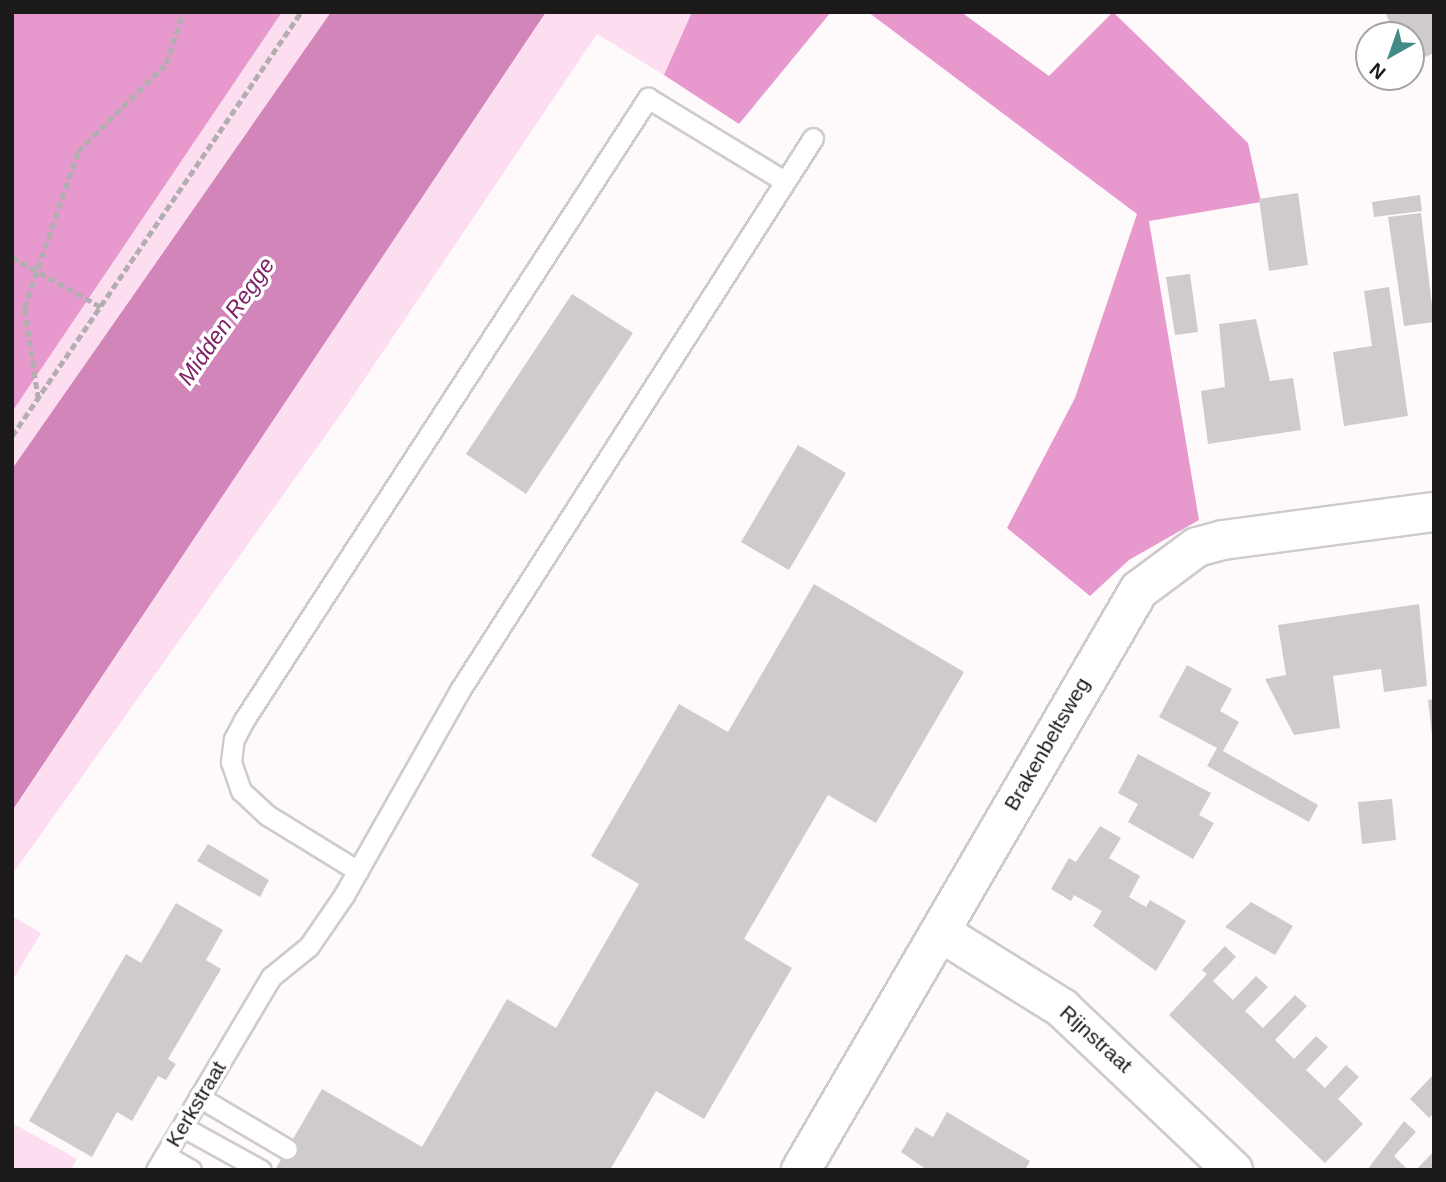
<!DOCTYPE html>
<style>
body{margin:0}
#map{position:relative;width:1446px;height:1182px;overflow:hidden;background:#fefafc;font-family:Arial,sans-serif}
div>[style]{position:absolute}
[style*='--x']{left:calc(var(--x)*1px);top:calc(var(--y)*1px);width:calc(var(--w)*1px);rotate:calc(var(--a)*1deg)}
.green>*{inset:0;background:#fddef1}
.forest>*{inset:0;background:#e798cc}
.water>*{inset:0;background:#d285b9}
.building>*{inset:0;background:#cfcbcd}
.path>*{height:4.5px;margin-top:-2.25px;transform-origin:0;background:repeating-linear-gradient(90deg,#b3afb1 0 7px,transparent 0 10.5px)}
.roads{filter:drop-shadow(2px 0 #cfcbcd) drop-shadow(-2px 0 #cfcbcd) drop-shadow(0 2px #cfcbcd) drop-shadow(0 -2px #cfcbcd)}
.service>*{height:19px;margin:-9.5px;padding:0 9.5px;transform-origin:9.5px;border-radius:9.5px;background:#fff}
.minor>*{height:38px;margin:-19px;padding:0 19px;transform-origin:19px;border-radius:19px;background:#fff}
span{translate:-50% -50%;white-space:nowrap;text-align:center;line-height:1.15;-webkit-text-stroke:7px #fff;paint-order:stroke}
.street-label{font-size:21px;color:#1b191a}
.water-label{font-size:23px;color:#7e2366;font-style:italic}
.frame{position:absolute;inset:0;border:14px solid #1b191a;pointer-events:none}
.north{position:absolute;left:1355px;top:21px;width:70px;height:70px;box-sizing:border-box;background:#fff;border:2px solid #a4a3a3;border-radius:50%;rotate:220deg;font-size:19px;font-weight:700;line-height:28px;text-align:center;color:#1b191a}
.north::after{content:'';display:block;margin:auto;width:24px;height:32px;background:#428a85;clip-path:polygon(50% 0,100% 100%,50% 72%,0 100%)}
</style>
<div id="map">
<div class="green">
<div style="clip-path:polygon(282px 12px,331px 12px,12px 469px,12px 412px)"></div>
<div style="clip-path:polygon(546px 12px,692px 12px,664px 75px,597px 34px,343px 411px,12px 875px,12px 811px)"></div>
<div style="clip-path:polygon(12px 916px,41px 933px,12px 981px)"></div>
<div style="clip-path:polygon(12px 1123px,77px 1159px,71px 1170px,12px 1170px)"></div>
</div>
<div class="forest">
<div style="clip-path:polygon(12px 12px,282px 12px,12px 412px)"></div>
<div style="clip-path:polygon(692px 12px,831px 12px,739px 124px,664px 75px)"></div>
<div style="clip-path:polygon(868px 12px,961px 12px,1049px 76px,1113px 12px,1248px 143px,1261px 202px,1149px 221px,1199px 520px,1129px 560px,1090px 596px,1007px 528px,1075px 398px,1137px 214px)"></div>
</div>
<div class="water">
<div style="clip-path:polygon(331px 12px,546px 12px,12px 811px,12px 469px)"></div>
</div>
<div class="building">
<div style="clip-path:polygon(1385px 12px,1434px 12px,1434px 53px,1411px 63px,1411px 35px,1395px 35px)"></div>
<div style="clip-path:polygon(1298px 193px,1308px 265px,1269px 271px,1259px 199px)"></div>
<div style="clip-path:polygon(1420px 195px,1422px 211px,1374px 217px,1372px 202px)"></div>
<div style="clip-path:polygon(1421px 213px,1434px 322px,1404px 326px,1388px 217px)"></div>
<div style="clip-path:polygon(1190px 274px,1198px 332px,1175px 335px,1166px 277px)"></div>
<div style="clip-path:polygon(1389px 287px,1408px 416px,1344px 426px,1333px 352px,1372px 346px,1364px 291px)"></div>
<div style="clip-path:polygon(572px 294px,633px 333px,526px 494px,466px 454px)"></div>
<div style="clip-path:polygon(1256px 319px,1270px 381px,1293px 378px,1301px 430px,1208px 444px,1201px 391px,1225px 387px,1219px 324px)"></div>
<div style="clip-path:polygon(798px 445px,846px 473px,789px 570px,741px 542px)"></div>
<div style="clip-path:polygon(814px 584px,964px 672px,876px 823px,828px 795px,744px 939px,792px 968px,704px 1119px,656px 1091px,610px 1170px,275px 1170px,322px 1089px,422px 1147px,507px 999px,556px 1028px,639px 884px,591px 856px,679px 704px,728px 732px)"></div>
<div style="clip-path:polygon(1419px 604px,1427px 686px,1384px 692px,1381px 669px,1333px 676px,1340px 728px,1294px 735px,1265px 679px,1286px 675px,1278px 625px)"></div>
<div style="clip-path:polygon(1187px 665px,1232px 689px,1220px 711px,1239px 722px,1223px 751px,1318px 805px,1309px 822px,1207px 766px,1217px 748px,1159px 717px)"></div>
<div style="clip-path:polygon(1434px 699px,1434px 734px,1432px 734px,1428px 700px)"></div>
<div style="clip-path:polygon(1138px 754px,1211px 793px,1199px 815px,1214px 823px,1193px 859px,1128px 822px,1138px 804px,1118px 793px)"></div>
<div style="clip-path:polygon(1392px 799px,1396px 840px,1362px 844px,1358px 802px)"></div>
<div style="clip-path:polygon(1100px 826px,1121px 838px,1109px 858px,1140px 876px,1129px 897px,1146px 907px,1150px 900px,1186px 921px,1156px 971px,1093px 926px,1102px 911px,1074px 895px,1071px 901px,1051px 889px,1069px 858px,1076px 862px)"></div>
<div style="clip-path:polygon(208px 844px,269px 880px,260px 897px,197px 861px)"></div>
<div style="clip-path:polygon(1251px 902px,1293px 926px,1275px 955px,1225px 927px)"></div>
<div style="clip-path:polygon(176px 903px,223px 930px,206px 960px,221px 969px,168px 1059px,176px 1064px,166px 1080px,158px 1076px,132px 1121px,117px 1112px,92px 1157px,29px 1121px,126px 954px,141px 963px)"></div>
<div style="clip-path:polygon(1225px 946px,1236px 957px,1213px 981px,1233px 1000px,1256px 976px,1268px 987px,1245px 1011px,1263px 1028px,1295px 995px,1307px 1006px,1275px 1040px,1294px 1059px,1316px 1036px,1328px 1047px,1306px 1070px,1325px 1088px,1346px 1065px,1359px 1077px,1338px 1099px,1363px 1124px,1325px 1163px,1169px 1015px,1207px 974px,1202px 970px)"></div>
<div style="clip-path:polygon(1434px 1074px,1434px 1113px,1429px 1118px,1410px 1099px)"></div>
<div style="clip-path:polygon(947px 1112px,1030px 1161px,1025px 1170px,927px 1170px,901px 1152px,916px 1127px,933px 1137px)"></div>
<div style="clip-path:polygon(1404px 1121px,1416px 1132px,1394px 1156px,1408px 1170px,1367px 1170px)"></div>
<div style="clip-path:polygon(1434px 1151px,1434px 1170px,1416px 1170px)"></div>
</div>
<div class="path">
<div style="--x:12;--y:257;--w:102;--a:29.3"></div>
<div style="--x:38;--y:399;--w:92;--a:-98.7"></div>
<div style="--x:24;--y:308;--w:166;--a:-71"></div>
<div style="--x:78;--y:151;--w:124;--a:-44.7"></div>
<div style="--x:166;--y:64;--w:55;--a:-71.9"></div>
<div style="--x:12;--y:436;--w:513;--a:-55.72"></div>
</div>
<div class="roads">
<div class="service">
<div style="--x:358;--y:871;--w:107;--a:-148.4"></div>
<div style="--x:267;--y:815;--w:35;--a:-137"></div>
<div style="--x:241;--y:791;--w:31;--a:-109"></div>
<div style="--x:231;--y:762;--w:23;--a:-83"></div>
<div style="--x:234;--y:739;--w:21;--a:-62"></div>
<div style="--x:244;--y:720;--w:742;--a:-57"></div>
<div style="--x:648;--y:98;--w:158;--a:31.3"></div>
<div style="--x:199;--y:1097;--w:102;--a:30.6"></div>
<div style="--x:183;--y:1127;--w:89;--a:28.9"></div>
<div style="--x:165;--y:1155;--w:30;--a:30"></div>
<div style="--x:156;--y:1170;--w:225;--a:-59.2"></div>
<div style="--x:271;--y:977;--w:49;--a:-39.2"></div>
<div style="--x:309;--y:946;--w:62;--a:-55.5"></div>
<div style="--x:344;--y:895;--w:236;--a:-60.5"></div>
<div style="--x:460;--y:690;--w:655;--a:-57.4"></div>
</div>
<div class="minor">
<div style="--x:940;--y:932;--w:144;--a:31.9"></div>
<div style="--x:1062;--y:1008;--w:236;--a:43.5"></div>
<div style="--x:801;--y:1170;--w:671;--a:-59.77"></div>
<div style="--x:1139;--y:590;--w:72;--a:-36.6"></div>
<div style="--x:1197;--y:547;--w:27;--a:-15"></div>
<div style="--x:1223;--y:540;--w:213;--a:-7.6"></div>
</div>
</div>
<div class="street-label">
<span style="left:1047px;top:744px;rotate:-60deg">Brakenbeltsweg</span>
<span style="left:1096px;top:1039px;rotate:42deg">Rijnstraat</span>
<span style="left:196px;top:1104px;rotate:-59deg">Kerkstraat</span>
</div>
<div class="water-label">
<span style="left:226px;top:321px;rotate:-55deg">Midden Regge</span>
</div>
<div class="frame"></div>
<div class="north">N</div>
</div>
